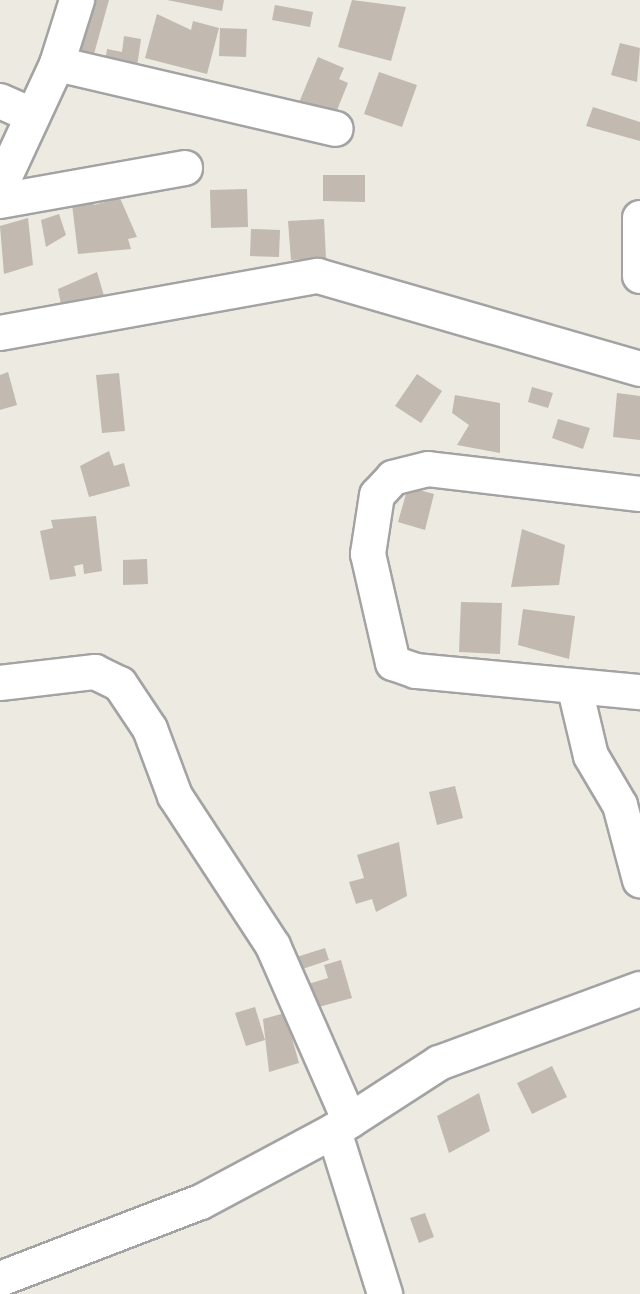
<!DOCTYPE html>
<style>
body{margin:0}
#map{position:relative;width:640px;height:1294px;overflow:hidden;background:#edeae1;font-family:"Nunito Sans",sans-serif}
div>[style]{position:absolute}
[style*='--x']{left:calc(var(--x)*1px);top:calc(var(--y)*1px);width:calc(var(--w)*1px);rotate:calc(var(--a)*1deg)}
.building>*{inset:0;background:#c2b9b1}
.roads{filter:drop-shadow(2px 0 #a3a3a3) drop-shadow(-2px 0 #a3a3a3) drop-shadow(0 2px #a3a3a3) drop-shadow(0 -2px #a3a3a3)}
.minor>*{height:34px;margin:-17px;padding:0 17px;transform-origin:17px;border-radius:17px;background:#fff}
span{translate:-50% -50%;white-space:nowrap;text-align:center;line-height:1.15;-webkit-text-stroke:8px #fff;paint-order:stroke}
</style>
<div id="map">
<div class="building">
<div style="clip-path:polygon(89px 0,109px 0,92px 61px,74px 56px)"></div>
<div style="clip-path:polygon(167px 0,224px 0,222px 11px)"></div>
<div style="clip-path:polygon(352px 0,406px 7px,391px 61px,338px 47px)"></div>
<div style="clip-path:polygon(275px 5px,313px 12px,310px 27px,272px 20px)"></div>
<div style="clip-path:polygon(157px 14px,191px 30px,193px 21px,219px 28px,207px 74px,145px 58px)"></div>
<div style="clip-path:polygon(220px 28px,247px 29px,246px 57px,219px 56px)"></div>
<div style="clip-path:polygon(124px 36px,141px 39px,136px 74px,104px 69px,107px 49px,122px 52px)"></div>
<div style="clip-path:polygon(620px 43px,640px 48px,637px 82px,611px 75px)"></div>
<div style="clip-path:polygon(318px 57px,344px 68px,339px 79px,348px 83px,333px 120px,298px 105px)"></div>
<div style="clip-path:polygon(379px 72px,417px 85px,402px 127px,364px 114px)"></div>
<div style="clip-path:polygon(593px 107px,640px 122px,640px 141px,586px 126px)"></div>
<div style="clip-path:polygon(323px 175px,365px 175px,365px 202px,323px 201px)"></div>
<div style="clip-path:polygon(247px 189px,248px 227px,211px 228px,210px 190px)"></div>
<div style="clip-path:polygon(92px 198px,94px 205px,120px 198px,137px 237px,128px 239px,131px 249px,78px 254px,72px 204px)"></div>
<div style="clip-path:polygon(59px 214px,66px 235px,46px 247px,41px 220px)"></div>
<div style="clip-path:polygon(28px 218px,33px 265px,4px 274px,0 226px)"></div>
<div style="clip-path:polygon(324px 219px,326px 258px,291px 260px,288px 221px)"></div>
<div style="clip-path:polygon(251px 229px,280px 230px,279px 257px,250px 256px)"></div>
<div style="clip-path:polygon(97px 272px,107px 306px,63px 315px,58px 289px)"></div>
<div style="clip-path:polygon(8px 372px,17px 405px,0 410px,0 375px)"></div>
<div style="clip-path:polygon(119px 373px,125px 431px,102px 433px,96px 375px)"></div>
<div style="clip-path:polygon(417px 374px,442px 391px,421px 423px,395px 406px)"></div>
<div style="clip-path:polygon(532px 387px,553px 393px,548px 408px,528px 402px)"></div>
<div style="clip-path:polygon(617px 393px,640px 396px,640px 440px,613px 437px)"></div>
<div style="clip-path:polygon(455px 395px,500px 403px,500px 453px,457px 445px,469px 425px,452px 413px)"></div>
<div style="clip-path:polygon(558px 419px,590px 428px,583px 449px,552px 438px)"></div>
<div style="clip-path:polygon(109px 451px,114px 466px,124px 463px,130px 486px,89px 497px,80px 466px)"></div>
<div style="clip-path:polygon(408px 487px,434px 494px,425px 530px,398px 522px)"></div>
<div style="clip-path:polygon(96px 516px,102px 571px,84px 574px,83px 564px,74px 566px,76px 576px,50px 580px,40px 531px,53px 528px,51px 520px)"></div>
<div style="clip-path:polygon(522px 529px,565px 545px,559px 585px,511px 587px)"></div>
<div style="clip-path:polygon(147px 559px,148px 584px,123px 585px,123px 560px)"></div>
<div style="clip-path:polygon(461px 602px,502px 603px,500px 654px,459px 652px)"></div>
<div style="clip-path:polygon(523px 609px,575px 616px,569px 659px,518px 645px)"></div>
<div style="clip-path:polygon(455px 786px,463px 818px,437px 825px,429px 792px)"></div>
<div style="clip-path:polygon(399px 842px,407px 896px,376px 912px,372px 899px,356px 904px,349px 882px,364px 878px,357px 855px)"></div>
<div style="clip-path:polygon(325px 948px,329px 960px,288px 974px,284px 961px)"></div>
<div style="clip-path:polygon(341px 960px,352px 998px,311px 1009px,305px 985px,328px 978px,324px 965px)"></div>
<div style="clip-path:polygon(255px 1007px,265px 1040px,246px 1046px,235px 1013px)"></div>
<div style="clip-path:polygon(285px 1013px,299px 1063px,269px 1072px,263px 1019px)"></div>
<div style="clip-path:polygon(552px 1066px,567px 1097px,532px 1114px,517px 1083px)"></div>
<div style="clip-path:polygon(479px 1093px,490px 1131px,449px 1153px,437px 1116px)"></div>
<div style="clip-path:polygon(425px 1213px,434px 1237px,419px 1243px,410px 1218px)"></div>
</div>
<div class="roads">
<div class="minor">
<div style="--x:57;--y:64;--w:286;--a:13.1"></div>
<div style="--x:0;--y:101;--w:36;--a:24"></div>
<div style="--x:0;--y:187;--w:136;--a:-65.1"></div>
<div style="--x:57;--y:64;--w:67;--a:-72.6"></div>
<div style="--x:0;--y:201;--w:188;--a:-10.1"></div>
<div style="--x:640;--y:218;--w:58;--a:90"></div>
<div style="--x:0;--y:333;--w:323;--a:-10.2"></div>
<div style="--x:318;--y:276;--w:335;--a:16.1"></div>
<div style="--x:640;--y:494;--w:213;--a:-173.3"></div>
<div style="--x:428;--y:469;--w:36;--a:166"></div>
<div style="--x:393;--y:478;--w:23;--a:133"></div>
<div style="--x:377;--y:495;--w:60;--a:98.7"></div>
<div style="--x:368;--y:554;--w:112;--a:77.1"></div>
<div style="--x:393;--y:663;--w:24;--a:19"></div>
<div style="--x:416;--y:671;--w:225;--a:5.4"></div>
<div style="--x:0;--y:683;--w:96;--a:-6.6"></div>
<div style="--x:95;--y:672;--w:28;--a:26"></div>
<div style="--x:120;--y:684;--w:54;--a:56.3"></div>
<div style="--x:150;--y:729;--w:72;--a:69.5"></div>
<div style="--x:175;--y:796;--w:179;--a:56.8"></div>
<div style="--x:273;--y:946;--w:191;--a:66.3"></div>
<div style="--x:575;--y:689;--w:69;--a:76.6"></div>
<div style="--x:591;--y:756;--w:57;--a:59.4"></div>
<div style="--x:620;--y:805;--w:78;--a:75.1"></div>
<div style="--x:334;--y:1131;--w:171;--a:72.6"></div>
<div style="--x:0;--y:1279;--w:215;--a:-21"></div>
<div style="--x:201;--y:1202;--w:151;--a:-28.1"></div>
<div style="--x:334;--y:1131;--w:125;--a:-32.9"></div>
<div style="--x:439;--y:1063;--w:214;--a:-20.2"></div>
</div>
</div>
</div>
